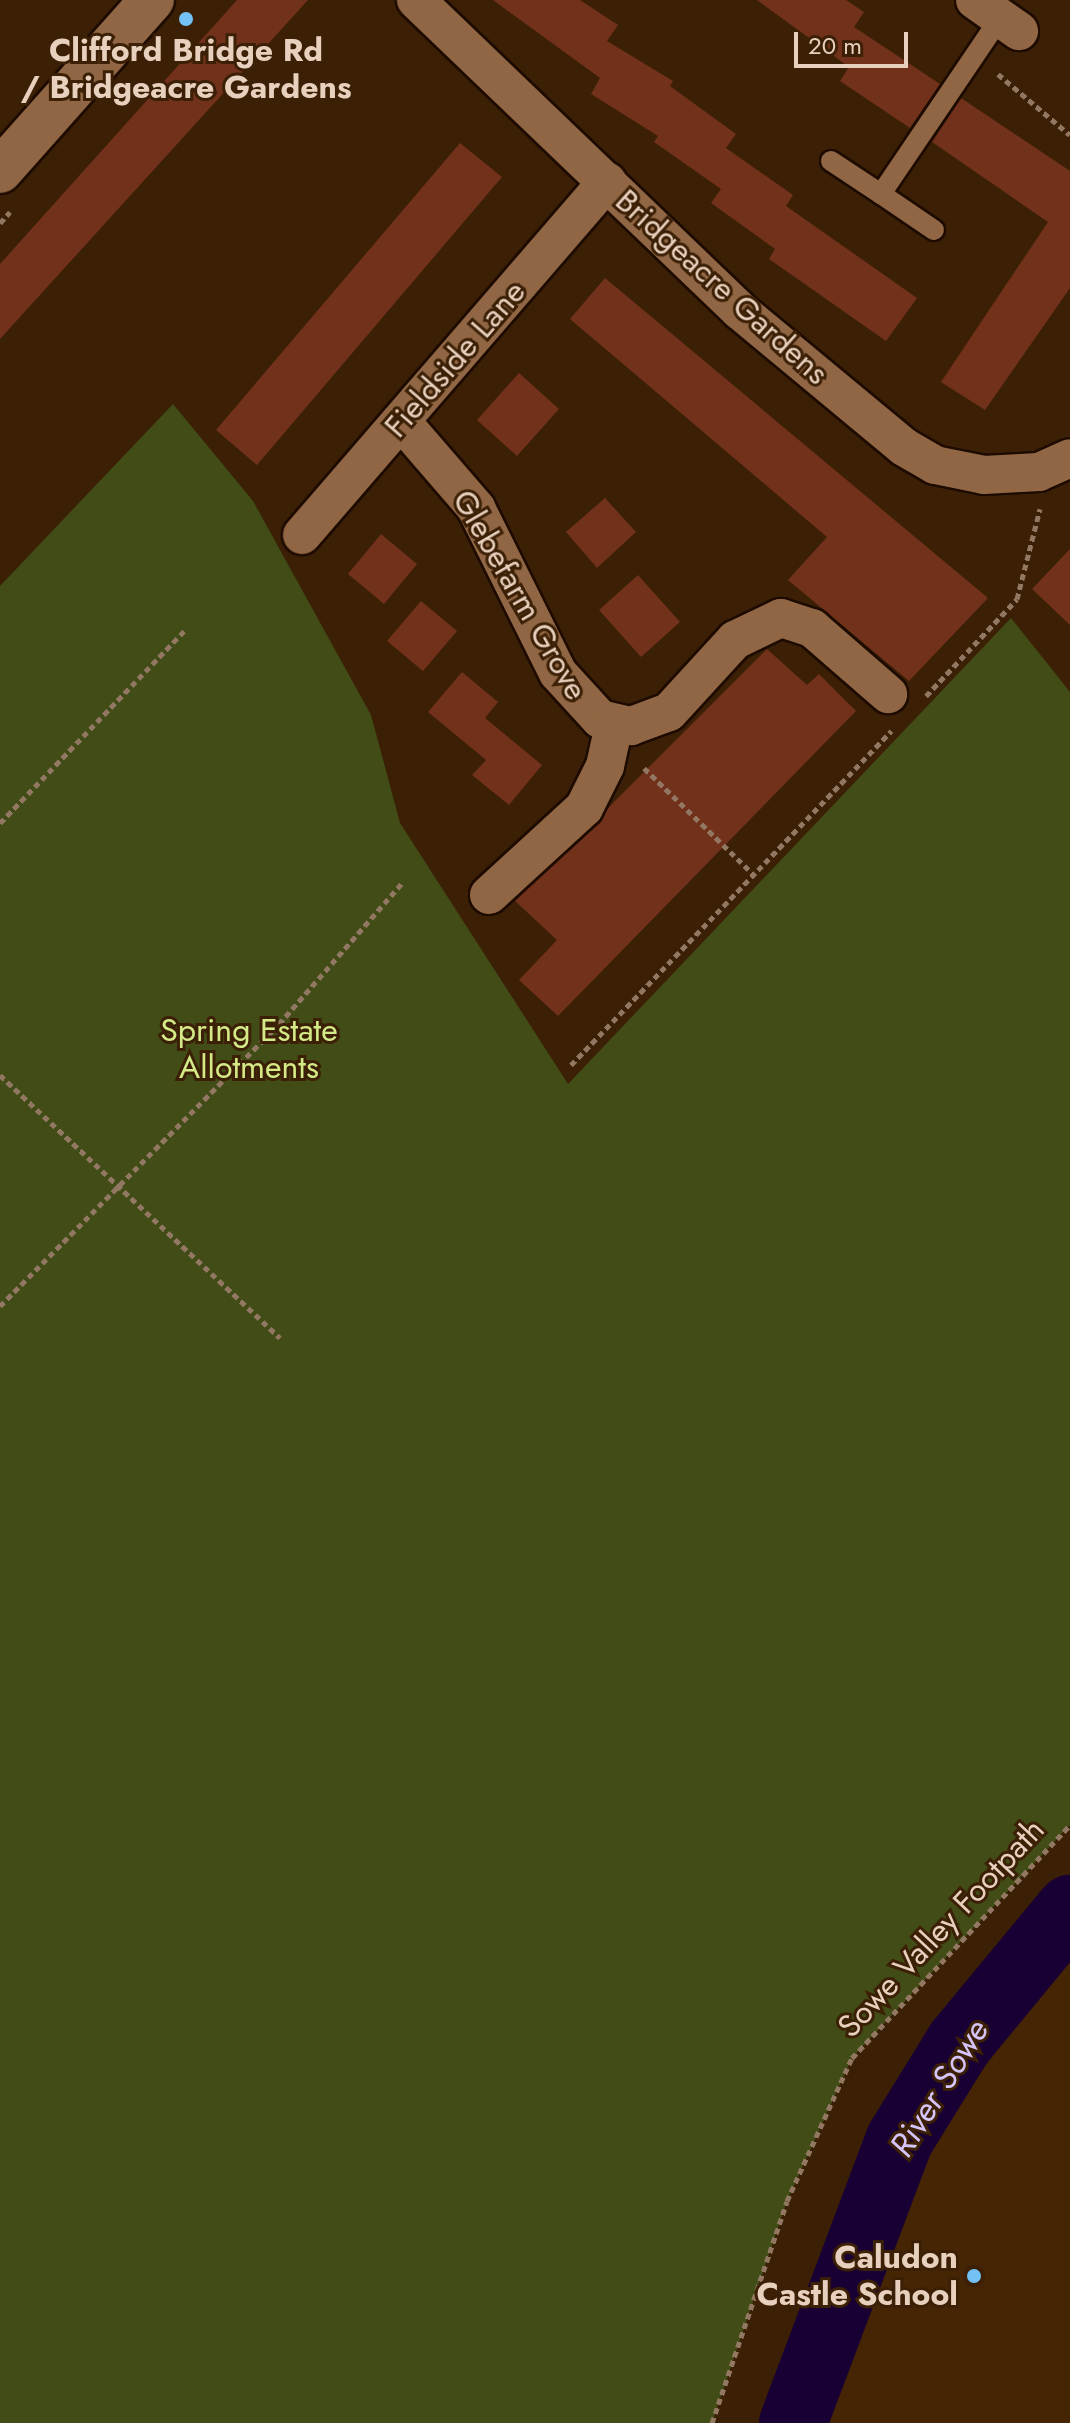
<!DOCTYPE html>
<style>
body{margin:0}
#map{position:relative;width:1070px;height:2423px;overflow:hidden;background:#3c2005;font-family:Jost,sans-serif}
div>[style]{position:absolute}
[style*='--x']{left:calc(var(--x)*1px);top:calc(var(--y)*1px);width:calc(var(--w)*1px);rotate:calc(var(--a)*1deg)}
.built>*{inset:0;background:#462505}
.green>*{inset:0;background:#414c17}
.river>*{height:68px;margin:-34px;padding:0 34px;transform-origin:34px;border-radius:34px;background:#190034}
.building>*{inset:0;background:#71311a}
.path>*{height:5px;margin-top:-2.5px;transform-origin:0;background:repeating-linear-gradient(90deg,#927862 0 6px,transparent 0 10px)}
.roads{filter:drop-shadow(2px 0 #1e0b00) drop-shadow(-2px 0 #1e0b00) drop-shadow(0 2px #1e0b00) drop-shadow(0 -2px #1e0b00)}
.lane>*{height:20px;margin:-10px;padding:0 10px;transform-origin:10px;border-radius:10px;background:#906644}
.street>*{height:38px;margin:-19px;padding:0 19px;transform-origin:19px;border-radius:19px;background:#906644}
.secondary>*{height:44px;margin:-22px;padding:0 22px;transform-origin:22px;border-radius:22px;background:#906644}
.dots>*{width:22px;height:22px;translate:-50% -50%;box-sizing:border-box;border:4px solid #3c2005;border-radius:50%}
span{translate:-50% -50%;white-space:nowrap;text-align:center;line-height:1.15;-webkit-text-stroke:6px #3c2005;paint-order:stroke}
.poi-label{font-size:32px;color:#e8d0be;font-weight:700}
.right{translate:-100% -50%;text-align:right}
.street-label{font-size:32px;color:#e8d0be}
.park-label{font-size:32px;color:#d3ea87}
.water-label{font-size:34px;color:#d5c4f9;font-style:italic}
.scale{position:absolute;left:794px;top:32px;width:114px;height:36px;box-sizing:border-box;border:4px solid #e8d0be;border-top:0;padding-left:10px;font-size:24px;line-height:28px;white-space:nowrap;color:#e8d0be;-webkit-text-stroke:6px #3c2005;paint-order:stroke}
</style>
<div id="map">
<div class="built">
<div style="clip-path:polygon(1070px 1956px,1070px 2423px,819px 2423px,939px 2128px)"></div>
</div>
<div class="green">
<div style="clip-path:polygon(173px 404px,253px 501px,371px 715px,400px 823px,568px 1084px,1011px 618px,1070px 692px,1070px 1825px,852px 2058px,787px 2201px,712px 2423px,0 2423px,0 586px)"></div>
</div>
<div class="river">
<div style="--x:793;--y:2423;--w:303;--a:-69.4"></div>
<div style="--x:900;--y:2139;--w:114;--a:-58.3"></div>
<div style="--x:960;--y:2042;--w:173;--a:-50.4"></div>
</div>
<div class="building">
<div style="clip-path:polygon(237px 0,308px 0,0 339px,0 264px)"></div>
<div style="clip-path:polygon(493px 0,580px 0,618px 25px,607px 41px,673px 81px,670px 86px,736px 134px,726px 148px,793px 195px,786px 206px,917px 298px,886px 341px,769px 259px,775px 249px,711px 203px,721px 189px,654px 142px,658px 136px,591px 94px,600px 78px)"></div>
<div style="clip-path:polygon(757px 0,846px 0,864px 12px,854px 27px,940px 84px,910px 128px,840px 81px,849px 67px)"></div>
<div style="clip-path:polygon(961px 98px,1070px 171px,1070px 288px,985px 410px,941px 382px,1048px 222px,932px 142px)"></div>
<div style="clip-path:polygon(460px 143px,502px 177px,257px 465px,216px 430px)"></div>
<div style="clip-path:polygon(605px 278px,988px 598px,909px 681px,788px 580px,827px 537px,570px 319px)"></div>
<div style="clip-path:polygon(519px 373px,559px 409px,517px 456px,477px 420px)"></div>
<div style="clip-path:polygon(605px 498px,636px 532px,597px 568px,566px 532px)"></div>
<div style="clip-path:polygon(381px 534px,417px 564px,384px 604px,348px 574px)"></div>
<div style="clip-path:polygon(1070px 549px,1070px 625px,1032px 589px)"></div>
<div style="clip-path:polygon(638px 575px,680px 622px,641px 657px,599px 610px)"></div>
<div style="clip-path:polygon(421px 601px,457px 631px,423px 671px,387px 641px)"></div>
<div style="clip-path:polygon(767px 649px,807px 685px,819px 674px,856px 711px,558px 1016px,519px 980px,557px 940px,515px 901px)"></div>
<div style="clip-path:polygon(462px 672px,498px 702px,485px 718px,542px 765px,509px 805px,472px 775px,486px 760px,428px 712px)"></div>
</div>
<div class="path">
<div style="--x:998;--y:74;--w:94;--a:40.3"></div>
<div style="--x:0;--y:223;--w:15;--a:-48"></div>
<div style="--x:926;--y:696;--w:133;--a:-46.8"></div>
<div style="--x:1017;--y:599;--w:93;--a:-75.7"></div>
<div style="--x:644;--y:768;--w:155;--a:44.2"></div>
<div style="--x:0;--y:823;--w:270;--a:-46.2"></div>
<div style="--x:571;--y:1065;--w:463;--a:-46.2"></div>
<div style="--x:0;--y:1075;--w:384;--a:43.2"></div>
<div style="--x:0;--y:1306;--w:397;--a:-45.3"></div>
<div style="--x:279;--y:1024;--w:187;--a:-48.9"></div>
<div style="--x:712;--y:2423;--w:234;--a:-71.3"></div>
<div style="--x:787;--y:2201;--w:157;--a:-65.6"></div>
<div style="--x:852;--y:2058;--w:319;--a:-46.9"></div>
</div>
<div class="roads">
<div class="lane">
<div style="--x:831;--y:161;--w:60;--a:33.4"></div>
<div style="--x:881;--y:194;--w:212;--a:-55.9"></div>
<div style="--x:881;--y:194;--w:64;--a:34.2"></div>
</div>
<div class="street">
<div style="--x:416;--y:0;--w:448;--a:43.8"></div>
<div style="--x:739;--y:310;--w:214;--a:39.7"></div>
<div style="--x:904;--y:447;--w:36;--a:30"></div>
<div style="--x:935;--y:465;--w:50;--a:11.5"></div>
<div style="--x:984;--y:475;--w:55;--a:-3.1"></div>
<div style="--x:1039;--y:472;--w:34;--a:-24"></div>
<div style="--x:975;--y:0;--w:54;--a:35.2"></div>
<div style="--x:401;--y:421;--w:115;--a:49.2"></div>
<div style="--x:476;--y:508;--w:184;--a:63.6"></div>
<div style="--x:558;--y:673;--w:62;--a:47.6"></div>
<div style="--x:600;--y:719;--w:32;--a:13"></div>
<div style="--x:631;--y:726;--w:40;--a:-20.2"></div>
<div style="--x:669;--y:712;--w:98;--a:-47.5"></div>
<div style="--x:735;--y:640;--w:51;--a:-25.6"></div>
<div style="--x:781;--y:618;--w:33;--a:18"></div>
<div style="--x:812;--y:628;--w:101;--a:41"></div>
<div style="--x:302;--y:535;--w:467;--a:-49.2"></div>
<div style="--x:489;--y:895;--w:129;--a:-42.5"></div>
<div style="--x:584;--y:808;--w:47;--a:-63.4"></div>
<div style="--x:605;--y:766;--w:42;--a:-77.6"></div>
</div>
<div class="secondary">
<div style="--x:0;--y:171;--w:229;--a:-48.4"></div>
</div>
</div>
<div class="dots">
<div style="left:186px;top:19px;background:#73c1f5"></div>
<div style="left:974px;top:2276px;background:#73c1f5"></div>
</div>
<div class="poi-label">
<span style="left:186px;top:69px">Clifford Bridge Rd<br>/ Bridgeacre Gardens</span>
<span class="right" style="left:958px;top:2276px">Caludon<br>Castle School</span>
</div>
<div class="street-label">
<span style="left:722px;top:287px;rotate:42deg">Bridgeacre Gardens</span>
<span style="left:455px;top:359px;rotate:-49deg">Fieldside Lane</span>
<span style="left:520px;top:595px;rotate:60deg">Glebefarm Grove</span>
<span style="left:941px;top:1928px;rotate:-47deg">Sowe Valley Footpath</span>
</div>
<div class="park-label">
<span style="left:249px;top:1049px">Spring Estate<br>Allotments</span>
</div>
<div class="water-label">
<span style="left:939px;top:2088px;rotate:-58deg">River Sowe</span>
</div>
<div class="scale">20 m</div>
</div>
